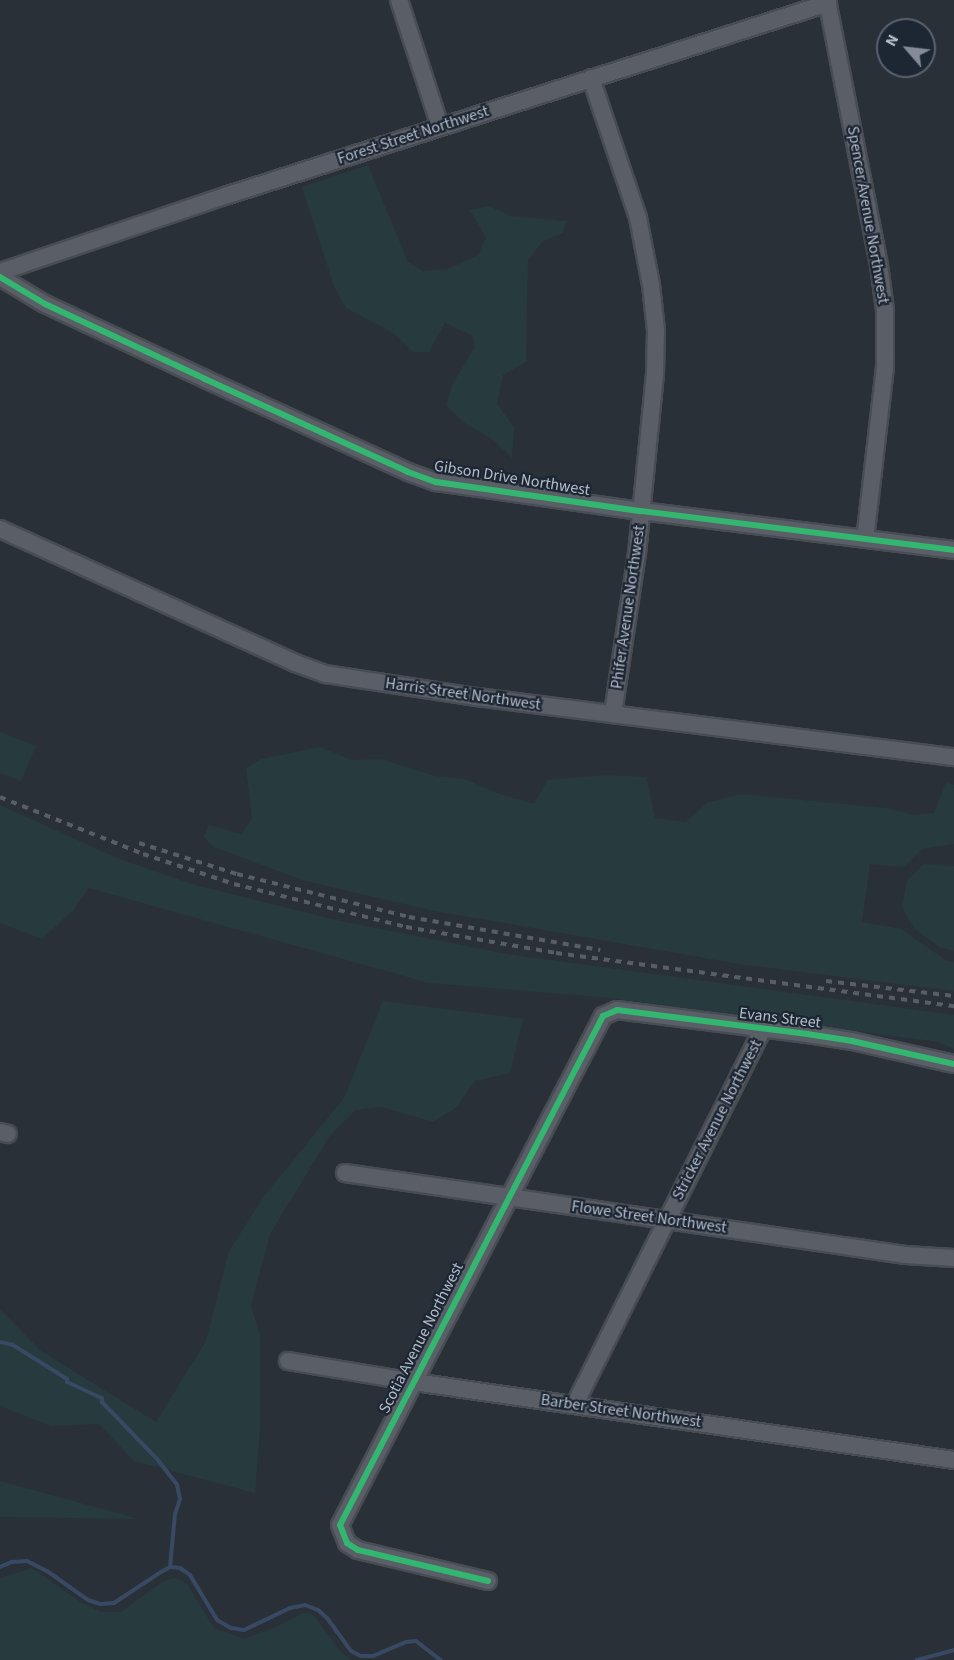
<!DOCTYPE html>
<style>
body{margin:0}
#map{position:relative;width:954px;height:1660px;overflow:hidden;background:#2a3038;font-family:"Source Sans 3",sans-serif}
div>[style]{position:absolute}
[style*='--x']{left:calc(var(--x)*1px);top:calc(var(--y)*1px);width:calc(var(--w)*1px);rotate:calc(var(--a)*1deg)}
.green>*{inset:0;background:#273a3e}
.stream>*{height:4px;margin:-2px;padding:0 2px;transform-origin:2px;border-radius:2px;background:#384963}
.roads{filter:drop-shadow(2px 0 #484c53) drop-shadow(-2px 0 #484c53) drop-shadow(0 2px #484c53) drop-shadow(0 -2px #484c53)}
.minor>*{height:16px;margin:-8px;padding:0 8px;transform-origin:8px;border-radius:8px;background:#5a5e66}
.rail>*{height:4px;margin-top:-2px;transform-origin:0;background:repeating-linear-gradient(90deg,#595d64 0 6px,transparent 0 12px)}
.cycleway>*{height:6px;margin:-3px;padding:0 3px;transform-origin:3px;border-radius:3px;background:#33b770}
span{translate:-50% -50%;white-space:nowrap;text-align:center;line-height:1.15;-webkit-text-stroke:4.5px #1d2633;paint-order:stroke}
.street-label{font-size:16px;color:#b4bcc9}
.north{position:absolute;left:876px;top:18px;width:60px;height:60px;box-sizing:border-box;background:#1d2633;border:2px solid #59626f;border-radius:50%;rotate:298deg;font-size:16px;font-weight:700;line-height:24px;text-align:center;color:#b4bcc9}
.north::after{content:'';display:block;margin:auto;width:21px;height:27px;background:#848b96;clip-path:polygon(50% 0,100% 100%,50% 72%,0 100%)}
</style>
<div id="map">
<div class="green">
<div style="clip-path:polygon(368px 165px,408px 262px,424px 271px,448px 269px,478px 255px,486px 238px,470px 210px,489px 206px,510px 216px,566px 221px,563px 233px,543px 241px,528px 260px,526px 362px,503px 375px,497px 404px,514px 427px,512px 458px,491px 438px,466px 424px,446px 406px,453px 383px,475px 347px,473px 336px,445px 323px,429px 352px,413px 352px,395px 334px,346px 308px,334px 286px,302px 187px)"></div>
<div style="clip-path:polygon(0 732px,36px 746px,21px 781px,0 773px)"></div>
<div style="clip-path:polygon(320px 747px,352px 760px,381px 759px,435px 776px,465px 779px,494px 792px,534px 804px,548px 780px,606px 775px,646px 777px,655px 818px,686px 822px,707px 803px,740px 794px,885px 808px,914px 815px,934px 813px,946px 782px,954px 785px,954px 844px,922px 849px,904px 867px,870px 864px,862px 922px,901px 929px,947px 961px,954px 962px,954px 991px,745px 965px,429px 910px,302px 880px,214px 847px,204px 837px,209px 825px,241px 834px,252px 818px,246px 768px,261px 759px)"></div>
<div style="clip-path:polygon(0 805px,117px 858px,195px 885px,336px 920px,507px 954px,954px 1015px,954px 1049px,939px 1042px,601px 997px,429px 983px,89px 888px,73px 910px,42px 939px,0 923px)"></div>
<div style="clip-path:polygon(924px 864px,954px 866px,954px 951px,939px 947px,914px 928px,902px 907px,907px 880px)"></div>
<div style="clip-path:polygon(383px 1001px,523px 1019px,510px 1073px,475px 1081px,456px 1108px,433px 1122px,382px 1107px,355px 1110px,329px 1137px,270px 1234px,251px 1305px,260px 1335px,260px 1427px,255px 1493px,134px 1461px,99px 1424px,51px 1426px,0 1406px,0 1309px,41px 1351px,156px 1422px,206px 1341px,229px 1251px,265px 1195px,344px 1098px)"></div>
<div style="clip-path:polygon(0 1481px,139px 1519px,0 1517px)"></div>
<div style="clip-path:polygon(32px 1568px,79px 1601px,101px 1612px,121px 1612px,161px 1583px,172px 1578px,179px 1579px,188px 1585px,214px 1628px,244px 1639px,274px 1628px,306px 1612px,314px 1616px,341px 1652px,352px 1660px,0 1660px,0 1578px)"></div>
</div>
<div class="stream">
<div style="--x:0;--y:1342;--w:13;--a:13"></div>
<div style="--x:13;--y:1345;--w:64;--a:32.2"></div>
<div style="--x:67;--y:1379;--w:3;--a:90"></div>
<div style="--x:67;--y:1382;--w:38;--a:25"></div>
<div style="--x:102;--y:1398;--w:4;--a:90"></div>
<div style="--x:102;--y:1402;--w:79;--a:46"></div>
<div style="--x:157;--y:1459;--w:33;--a:52"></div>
<div style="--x:177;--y:1485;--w:14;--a:78"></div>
<div style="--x:180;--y:1499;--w:16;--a:108"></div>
<div style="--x:175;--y:1514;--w:53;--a:95.4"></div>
<div style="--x:0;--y:1567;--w:13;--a:-23"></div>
<div style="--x:12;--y:1562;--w:15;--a:-4"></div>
<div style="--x:27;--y:1561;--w:22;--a:27"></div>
<div style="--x:47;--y:1571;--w:50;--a:35.3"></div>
<div style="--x:88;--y:1600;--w:13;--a:18"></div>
<div style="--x:100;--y:1604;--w:14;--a:-4"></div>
<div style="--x:114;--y:1603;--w:56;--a:-33.4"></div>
<div style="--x:161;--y:1572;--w:10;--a:-29"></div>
<div style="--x:170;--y:1567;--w:10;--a:6"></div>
<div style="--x:180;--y:1568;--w:12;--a:35"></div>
<div style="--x:190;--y:1575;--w:52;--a:59"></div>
<div style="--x:217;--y:1620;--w:16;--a:30"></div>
<div style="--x:231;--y:1628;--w:13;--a:9"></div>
<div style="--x:244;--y:1630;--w:51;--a:-25.6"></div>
<div style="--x:290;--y:1608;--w:15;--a:-11"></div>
<div style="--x:305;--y:1605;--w:14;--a:21"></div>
<div style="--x:318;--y:1610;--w:12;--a:42"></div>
<div style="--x:327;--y:1618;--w:41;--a:54"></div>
<div style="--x:351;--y:1651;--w:11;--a:27"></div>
<div style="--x:361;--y:1656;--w:12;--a:0"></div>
<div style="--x:373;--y:1656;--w:36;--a:-23"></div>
<div style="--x:406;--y:1642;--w:10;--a:-6"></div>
<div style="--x:416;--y:1641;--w:31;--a:38"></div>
<div style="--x:917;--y:1660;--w:38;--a:-15"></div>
</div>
<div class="roads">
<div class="minor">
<div style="--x:399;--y:0;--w:133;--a:72"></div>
<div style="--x:827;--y:0;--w:270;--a:78.9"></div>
<div style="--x:879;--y:265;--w:45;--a:82.4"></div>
<div style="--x:885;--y:310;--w:57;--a:90"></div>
<div style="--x:885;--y:367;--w:173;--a:96.6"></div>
<div style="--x:591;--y:78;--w:148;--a:71.4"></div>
<div style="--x:638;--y:218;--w:68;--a:79"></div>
<div style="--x:651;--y:285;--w:45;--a:83.7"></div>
<div style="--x:656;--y:330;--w:44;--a:91.3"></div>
<div style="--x:655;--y:374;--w:180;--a:95.7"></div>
<div style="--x:637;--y:553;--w:163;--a:98.5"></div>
<div style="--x:0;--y:272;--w:241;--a:-18.7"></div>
<div style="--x:228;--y:195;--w:630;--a:-17.74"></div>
<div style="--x:0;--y:277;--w:52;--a:31"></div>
<div style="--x:45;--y:304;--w:177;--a:25.1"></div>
<div style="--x:205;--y:379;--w:223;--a:24.6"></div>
<div style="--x:408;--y:472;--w:30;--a:20"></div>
<div style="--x:436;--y:482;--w:207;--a:8.1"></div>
<div style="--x:641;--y:511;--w:315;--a:7.1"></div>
<div style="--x:0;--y:529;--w:324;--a:24.4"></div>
<div style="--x:295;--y:663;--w:33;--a:20"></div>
<div style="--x:326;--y:674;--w:153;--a:8.7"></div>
<div style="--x:477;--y:697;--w:481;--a:7.2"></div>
<div style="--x:0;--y:1132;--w:8;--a:14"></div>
<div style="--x:345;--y:1173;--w:566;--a:8.33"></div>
<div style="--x:905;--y:1255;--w:49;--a:3.5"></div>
<div style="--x:288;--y:1361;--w:128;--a:9.5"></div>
<div style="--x:414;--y:1382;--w:546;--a:8.22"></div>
<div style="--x:575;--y:1404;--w:419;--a:-63.4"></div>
<div style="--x:488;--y:1581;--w:134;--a:-166.6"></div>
<div style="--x:358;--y:1550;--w:13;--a:-148"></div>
<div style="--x:347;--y:1543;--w:19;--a:-111"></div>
<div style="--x:340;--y:1525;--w:573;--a:-62.67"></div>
<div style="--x:603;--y:1016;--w:15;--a:-23"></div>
<div style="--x:617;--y:1010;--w:192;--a:7.2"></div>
<div style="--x:807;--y:1034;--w:46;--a:8.8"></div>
<div style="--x:852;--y:1041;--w:105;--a:12.7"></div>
</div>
</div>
<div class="rail">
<div style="--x:0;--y:797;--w:154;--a:21.7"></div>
<div style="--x:143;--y:854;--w:96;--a:18.2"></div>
<div style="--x:234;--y:884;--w:177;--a:14"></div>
<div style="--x:406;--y:927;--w:152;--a:9.8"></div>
<div style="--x:556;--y:953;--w:402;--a:7.6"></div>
<div style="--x:139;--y:843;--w:103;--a:17.6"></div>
<div style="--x:237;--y:874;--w:177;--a:14"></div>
<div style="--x:409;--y:917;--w:194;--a:9.8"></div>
<div style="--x:826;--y:981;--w:129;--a:6.7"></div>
</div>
<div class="cycleway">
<div style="--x:0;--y:277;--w:52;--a:31"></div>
<div style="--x:45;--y:304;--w:177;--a:25.1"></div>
<div style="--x:205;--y:379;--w:223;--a:24.6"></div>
<div style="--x:408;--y:472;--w:30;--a:20"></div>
<div style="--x:436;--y:482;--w:207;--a:8.1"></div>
<div style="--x:641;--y:511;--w:315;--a:7.1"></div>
<div style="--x:488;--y:1581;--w:134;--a:-166.6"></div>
<div style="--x:358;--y:1550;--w:13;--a:-148"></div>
<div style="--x:347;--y:1543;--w:19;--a:-111"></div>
<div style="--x:340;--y:1525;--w:573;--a:-62.67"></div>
<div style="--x:603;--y:1016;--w:15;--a:-23"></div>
<div style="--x:617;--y:1010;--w:192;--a:7.2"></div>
<div style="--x:807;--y:1034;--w:46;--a:8.8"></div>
<div style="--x:852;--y:1041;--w:105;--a:12.7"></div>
</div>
<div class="street-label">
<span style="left:413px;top:135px;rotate:-18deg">Forest Street Northwest</span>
<span style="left:868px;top:215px;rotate:80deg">Spencer Avenue Northwest</span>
<span style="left:512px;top:478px;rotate:9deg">Gibson Drive Northwest</span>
<span style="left:628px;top:607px;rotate:-82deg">Phifer Avenue Northwest</span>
<span style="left:463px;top:694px;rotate:8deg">Harris Street Northwest</span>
<span style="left:780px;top:1018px;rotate:7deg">Evans Street</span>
<span style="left:717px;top:1120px;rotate:-63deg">Stricker Avenue Northwest</span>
<span style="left:649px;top:1217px;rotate:8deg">Flowe Street Northwest</span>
<span style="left:421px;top:1338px;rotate:-63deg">Scotia Avenue Northwest</span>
<span style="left:621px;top:1411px;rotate:8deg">Barber Street Northwest</span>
</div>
<div class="north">N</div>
</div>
